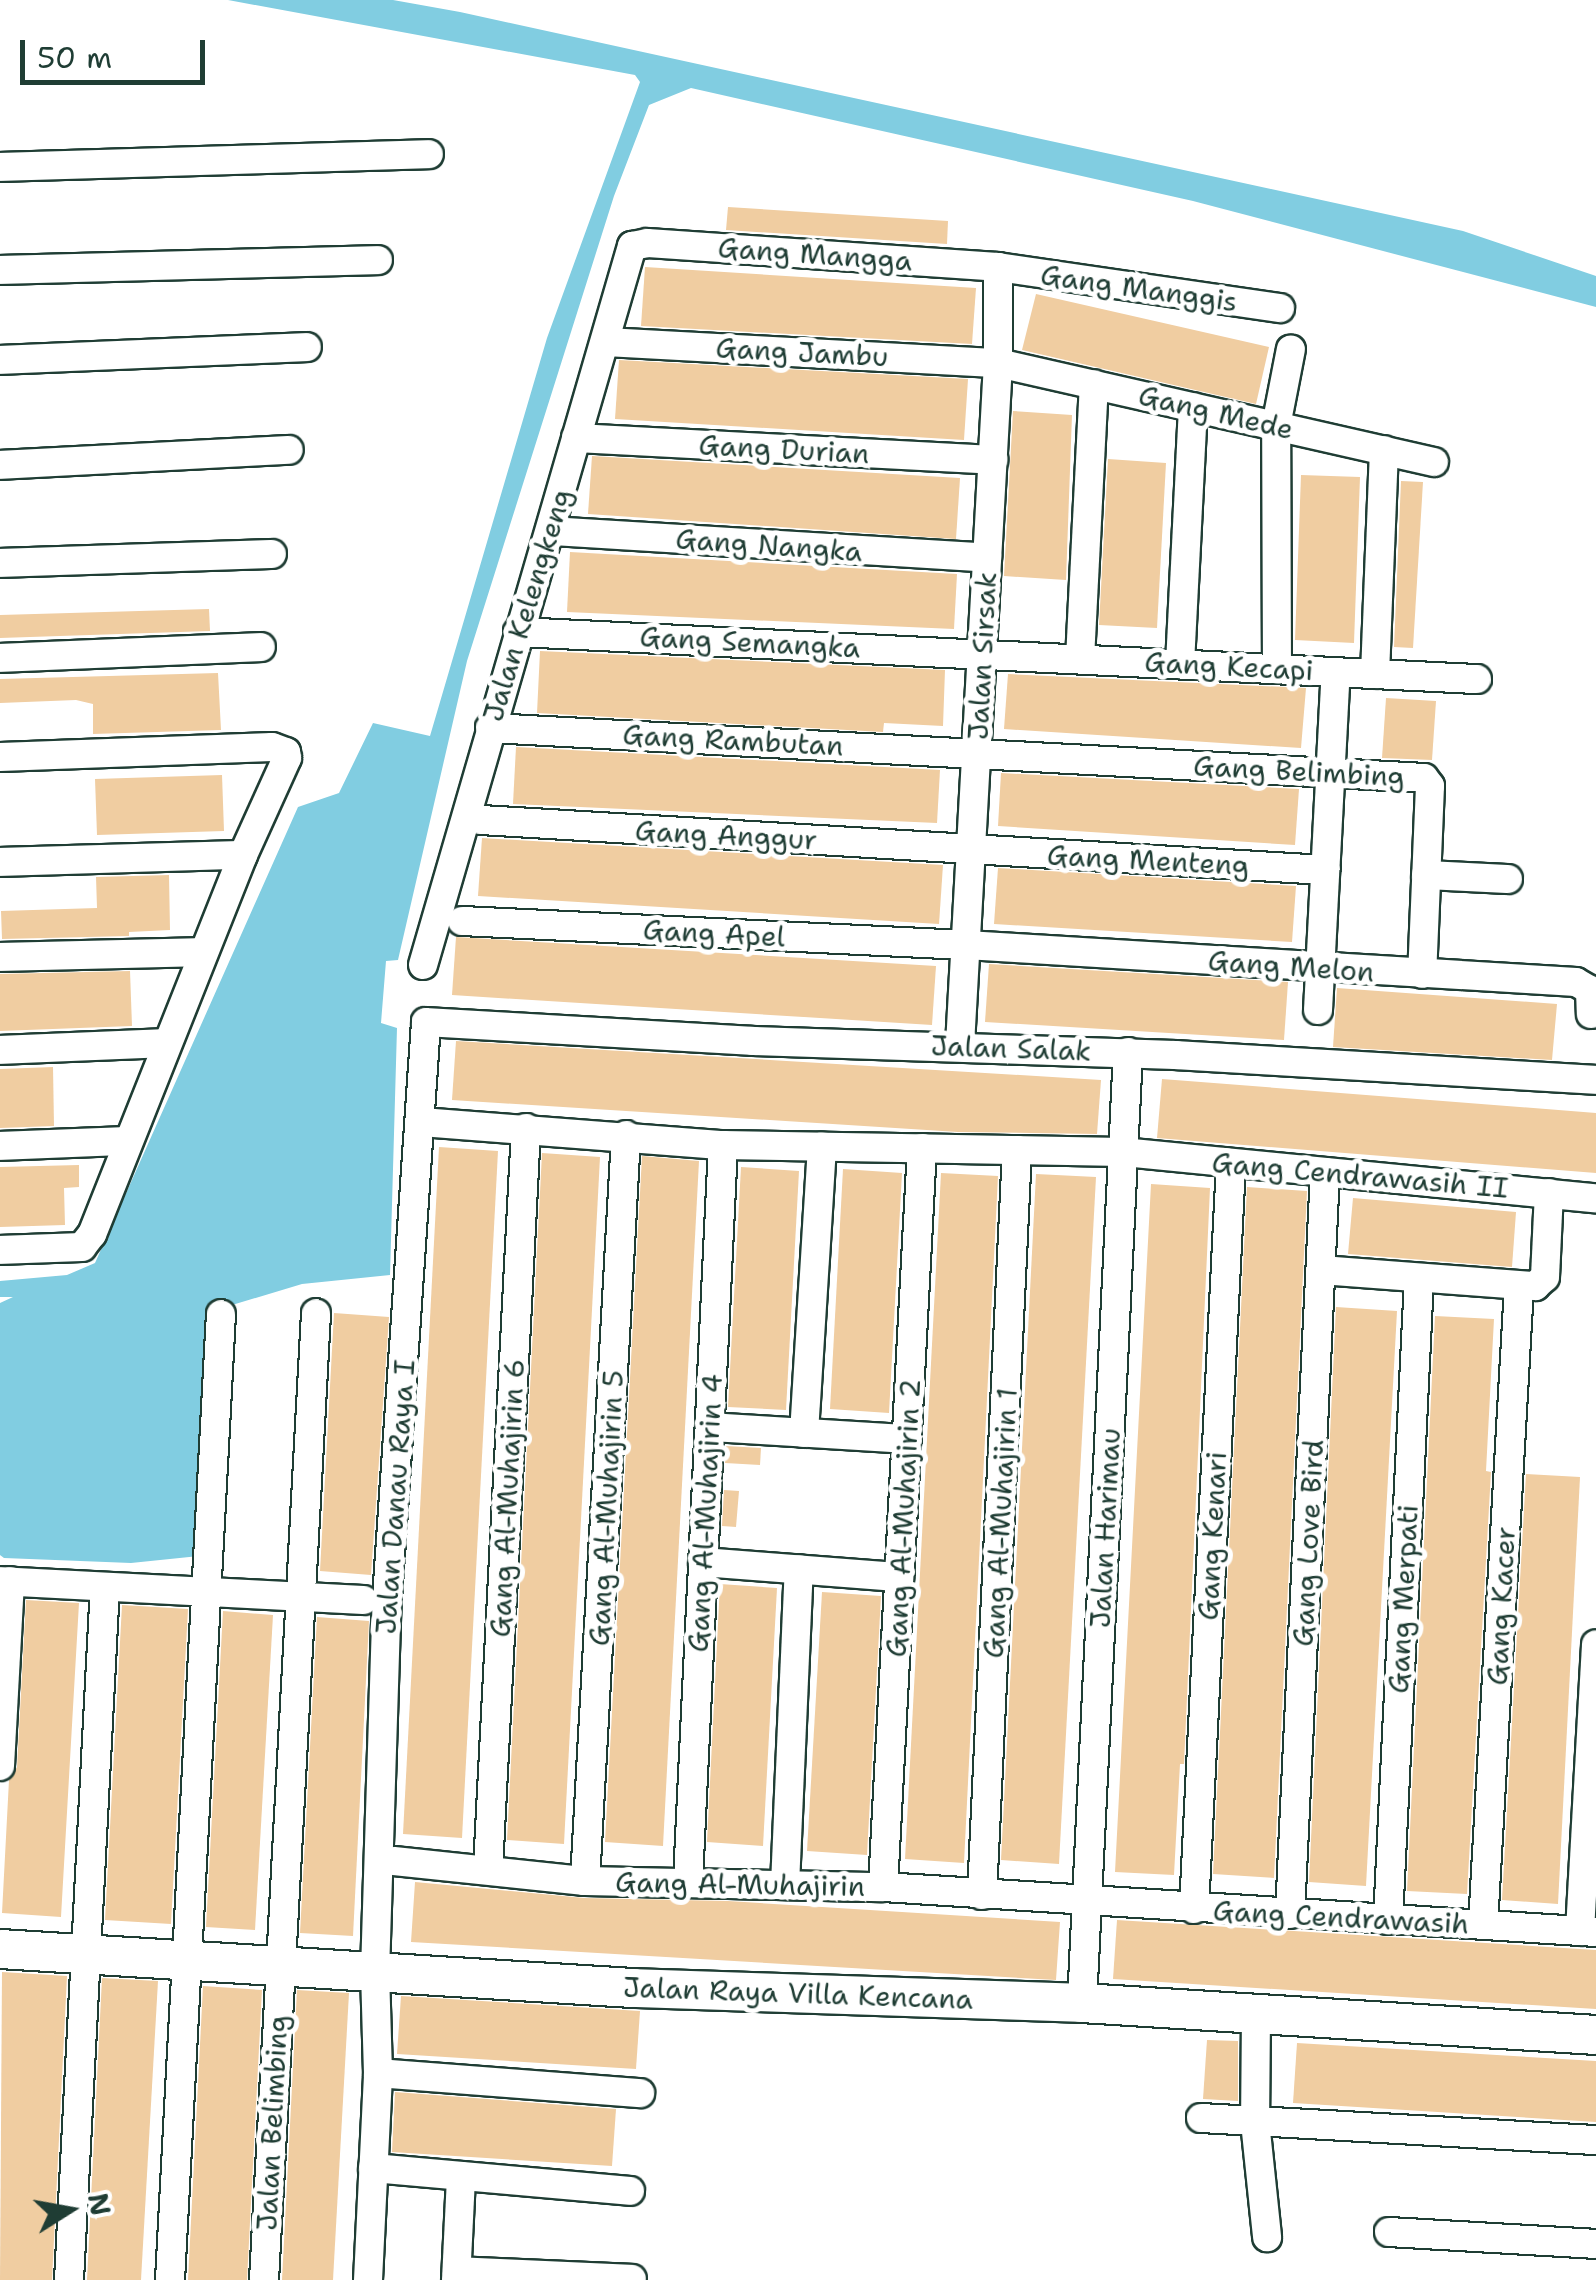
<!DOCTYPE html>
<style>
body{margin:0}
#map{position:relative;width:1596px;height:2280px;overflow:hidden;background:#fff;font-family:"Shantell Sans",sans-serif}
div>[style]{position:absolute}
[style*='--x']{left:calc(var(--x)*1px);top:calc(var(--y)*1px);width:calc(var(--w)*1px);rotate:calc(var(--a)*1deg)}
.water>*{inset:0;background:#81cde1}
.building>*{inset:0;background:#f0cda1}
.roads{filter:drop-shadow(2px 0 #1f3d34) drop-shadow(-2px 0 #1f3d34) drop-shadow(0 2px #1f3d34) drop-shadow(0 -2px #1f3d34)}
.street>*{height:28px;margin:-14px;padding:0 14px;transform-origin:14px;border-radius:14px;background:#fff}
.secondary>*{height:38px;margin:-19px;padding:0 19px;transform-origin:19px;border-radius:19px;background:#fff}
span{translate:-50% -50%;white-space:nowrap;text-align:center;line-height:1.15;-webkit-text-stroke:10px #fff;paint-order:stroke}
.street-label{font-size:28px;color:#1f3d34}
.north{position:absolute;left:20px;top:2160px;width:100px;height:100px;-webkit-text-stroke:8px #fff;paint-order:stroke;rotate:79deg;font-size:28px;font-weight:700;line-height:40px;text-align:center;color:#1f3d34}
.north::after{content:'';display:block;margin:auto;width:35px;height:45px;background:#1f3d34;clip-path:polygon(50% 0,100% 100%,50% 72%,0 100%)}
.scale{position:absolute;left:20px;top:40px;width:185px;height:45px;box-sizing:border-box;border:5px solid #1f3d34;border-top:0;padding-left:12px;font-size:30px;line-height:35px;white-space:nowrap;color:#1f3d34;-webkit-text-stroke:8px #fff;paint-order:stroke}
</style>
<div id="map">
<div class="water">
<div style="clip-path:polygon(228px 0,393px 0,460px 12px,1463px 231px,1596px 276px,1596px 307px,1193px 201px,691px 88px,649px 105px,614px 196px,467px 661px,398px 960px,386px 961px,381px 1023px,397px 1028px,390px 1275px,302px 1284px,232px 1305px,214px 1531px,199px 1556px,131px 1563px,4px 1558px,0 1555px,0 1303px,13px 1297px,0 1297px,0 1281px,67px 1275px,95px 1263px,298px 807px,339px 793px,373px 723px,430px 736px,547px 338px,640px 82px,635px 75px)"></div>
</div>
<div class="building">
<div style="clip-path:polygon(728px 207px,948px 221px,947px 244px,726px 230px)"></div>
<div style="clip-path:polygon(645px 267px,976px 288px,972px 344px,641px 326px)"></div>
<div style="clip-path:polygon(1036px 294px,1269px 347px,1256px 404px,1022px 350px)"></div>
<div style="clip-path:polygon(619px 360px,968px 379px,964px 440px,615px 419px)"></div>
<div style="clip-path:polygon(1013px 411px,1072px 415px,1066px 580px,1004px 576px)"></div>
<div style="clip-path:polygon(592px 456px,960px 478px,956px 539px,588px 514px)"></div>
<div style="clip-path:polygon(1108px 459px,1166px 463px,1157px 628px,1099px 625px)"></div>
<div style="clip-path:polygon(1301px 475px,1360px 477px,1354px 643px,1295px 640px)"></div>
<div style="clip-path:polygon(1401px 481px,1423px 482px,1413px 648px,1394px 647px)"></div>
<div style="clip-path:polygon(570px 552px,957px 574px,954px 629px,567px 612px)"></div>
<div style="clip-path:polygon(209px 609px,210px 631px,0 638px,0 615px)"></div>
<div style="clip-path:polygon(540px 651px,945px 670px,943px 726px,884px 723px,883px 732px,537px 713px)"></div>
<div style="clip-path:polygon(218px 673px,221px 730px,93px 734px,93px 704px,76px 700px,0 703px,0 679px)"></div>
<div style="clip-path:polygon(1008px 674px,1306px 688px,1301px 748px,1004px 729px)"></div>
<div style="clip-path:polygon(1386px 698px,1436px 701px,1432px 760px,1382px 758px)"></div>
<div style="clip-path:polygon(516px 747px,940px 770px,937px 823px,513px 804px)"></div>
<div style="clip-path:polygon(1001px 773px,1299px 789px,1295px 845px,998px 826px)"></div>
<div style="clip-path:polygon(222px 775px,224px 831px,97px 835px,95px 779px)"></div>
<div style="clip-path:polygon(482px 838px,943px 865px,939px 924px,478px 896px)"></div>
<div style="clip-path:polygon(998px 868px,1296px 886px,1292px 942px,994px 924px)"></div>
<div style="clip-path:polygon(169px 875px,170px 930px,129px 932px,129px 936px,2px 939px,1px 911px,97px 908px,96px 877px)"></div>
<div style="clip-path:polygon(456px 937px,936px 966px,932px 1025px,452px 995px)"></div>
<div style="clip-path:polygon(989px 964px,1288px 982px,1284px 1040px,985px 1022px)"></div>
<div style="clip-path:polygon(130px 971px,132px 1026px,0 1031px,0 974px)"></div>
<div style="clip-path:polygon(1337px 988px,1557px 1004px,1552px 1060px,1333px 1047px)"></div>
<div style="clip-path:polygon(456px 1041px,1101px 1080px,1097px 1134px,958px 1132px,452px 1100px)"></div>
<div style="clip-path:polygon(53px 1067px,54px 1126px,0 1128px,0 1069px)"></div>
<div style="clip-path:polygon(1162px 1079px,1596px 1113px,1596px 1173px,1157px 1138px)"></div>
<div style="clip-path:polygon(439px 1147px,498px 1151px,462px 1838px,403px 1834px)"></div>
<div style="clip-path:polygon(542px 1153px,600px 1157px,564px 1844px,507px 1840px)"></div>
<div style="clip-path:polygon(642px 1156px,699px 1161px,663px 1846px,605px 1842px)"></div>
<div style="clip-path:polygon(79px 1165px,79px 1187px,64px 1188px,65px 1225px,0 1227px,0 1167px)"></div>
<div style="clip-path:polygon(741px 1167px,799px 1171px,786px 1410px,728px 1407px)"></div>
<div style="clip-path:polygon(843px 1169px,902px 1173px,889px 1413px,830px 1409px)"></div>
<div style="clip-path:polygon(941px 1173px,998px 1176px,964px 1863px,905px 1859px)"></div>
<div style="clip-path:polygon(1036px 1174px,1096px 1177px,1059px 1864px,1001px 1860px)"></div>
<div style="clip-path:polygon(1151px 1184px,1210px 1188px,1184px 1764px,1180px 1764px,1174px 1875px,1115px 1872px)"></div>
<div style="clip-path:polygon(1247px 1187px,1307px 1191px,1274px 1878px,1213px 1874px)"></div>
<div style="clip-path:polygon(1353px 1198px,1516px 1212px,1512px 1267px,1348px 1254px)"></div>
<div style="clip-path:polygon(1336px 1307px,1397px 1311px,1366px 1886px,1309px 1882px)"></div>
<div style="clip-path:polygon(334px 1313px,389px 1317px,371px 1575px,320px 1571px)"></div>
<div style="clip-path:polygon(1435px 1316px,1494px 1319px,1486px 1471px,1491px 1472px,1467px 1894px,1407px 1891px)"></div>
<div style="clip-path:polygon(726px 1446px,761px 1448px,760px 1465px,725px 1463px)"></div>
<div style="clip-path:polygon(1526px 1474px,1580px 1477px,1558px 1904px,1502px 1900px)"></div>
<div style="clip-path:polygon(724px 1490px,739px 1491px,736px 1527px,722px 1526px)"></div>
<div style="clip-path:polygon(720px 1584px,777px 1588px,763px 1846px,707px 1842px)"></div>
<div style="clip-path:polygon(822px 1592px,881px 1596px,867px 1855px,807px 1851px)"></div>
<div style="clip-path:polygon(26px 1600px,79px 1603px,61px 1917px,2px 1913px,9px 1780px,17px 1767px)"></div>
<div style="clip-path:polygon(122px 1605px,188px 1609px,171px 1924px,105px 1920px)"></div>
<div style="clip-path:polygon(223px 1611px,273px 1615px,255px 1930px,206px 1927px)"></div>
<div style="clip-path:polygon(317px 1617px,369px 1621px,353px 1936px,300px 1933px)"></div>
<div style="clip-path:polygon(415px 1882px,584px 1898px,728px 1901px,1060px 1922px,1056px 1980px,411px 1942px)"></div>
<div style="clip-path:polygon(1117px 1920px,1596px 1950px,1596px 2009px,1113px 1979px)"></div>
<div style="clip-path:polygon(2px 1972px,67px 1976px,52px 2280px,0 2280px)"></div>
<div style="clip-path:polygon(102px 1978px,158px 1981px,141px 2280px,87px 2280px)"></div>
<div style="clip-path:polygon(203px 1986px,262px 1990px,247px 2280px,188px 2280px)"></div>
<div style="clip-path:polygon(297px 1990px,349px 1993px,333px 2280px,282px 2280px)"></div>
<div style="clip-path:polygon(401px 1996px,640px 2011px,636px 2069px,397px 2054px)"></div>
<div style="clip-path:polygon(1207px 2040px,1238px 2041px,1238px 2101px,1203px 2099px)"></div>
<div style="clip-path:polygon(1297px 2043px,1596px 2061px,1596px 2122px,1293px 2103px)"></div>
<div style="clip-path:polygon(395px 2092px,616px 2109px,612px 2166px,392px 2152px)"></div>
</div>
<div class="roads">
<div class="street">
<div style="--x:0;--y:167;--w:429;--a:-1.7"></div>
<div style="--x:0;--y:270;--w:378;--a:-1.5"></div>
<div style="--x:606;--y:342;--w:393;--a:3.1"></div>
<div style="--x:998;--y:363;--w:447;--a:12.8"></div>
<div style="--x:0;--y:360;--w:307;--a:-2.4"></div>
<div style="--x:576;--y:438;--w:418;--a:3"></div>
<div style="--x:0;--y:465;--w:289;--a:-3"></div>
<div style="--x:551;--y:531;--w:437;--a:3.5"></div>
<div style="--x:0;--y:563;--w:272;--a:-1.9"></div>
<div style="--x:518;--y:632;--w:960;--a:2.81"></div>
<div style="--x:0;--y:658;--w:261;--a:-2.4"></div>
<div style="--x:1080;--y:659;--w:275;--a:-87.1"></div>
<div style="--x:1180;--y:664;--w:257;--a:-87.1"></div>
<div style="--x:1277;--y:669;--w:243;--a:-90.2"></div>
<div style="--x:1276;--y:426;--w:78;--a:-79"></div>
<div style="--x:1375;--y:674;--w:224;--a:-87.7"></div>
<div style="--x:490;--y:728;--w:935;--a:3.06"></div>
<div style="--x:1424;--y:778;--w:10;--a:53"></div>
<div style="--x:1430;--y:786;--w:188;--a:92.4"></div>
<div style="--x:0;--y:757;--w:272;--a:-2.1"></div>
<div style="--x:272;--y:747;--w:15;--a:20"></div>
<div style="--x:286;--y:752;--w:6;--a:81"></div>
<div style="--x:287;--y:758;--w:107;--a:114.4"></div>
<div style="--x:243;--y:855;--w:408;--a:111.7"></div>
<div style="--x:92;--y:1234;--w:16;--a:128"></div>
<div style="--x:82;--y:1247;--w:82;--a:177.9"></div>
<div style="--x:481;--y:820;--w:846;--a:3.39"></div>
<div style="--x:0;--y:862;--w:243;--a:-1.7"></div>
<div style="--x:1426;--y:875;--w:82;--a:2.8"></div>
<div style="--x:462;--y:921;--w:505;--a:2.73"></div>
<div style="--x:966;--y:945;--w:611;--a:3.47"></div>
<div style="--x:1576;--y:982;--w:16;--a:30"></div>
<div style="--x:1590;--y:990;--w:24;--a:88"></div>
<div style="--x:0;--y:957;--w:203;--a:-1.4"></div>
<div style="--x:423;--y:965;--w:749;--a:-73.79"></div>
<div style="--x:632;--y:246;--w:15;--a:-11"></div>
<div style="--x:647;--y:243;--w:352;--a:3.9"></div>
<div style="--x:998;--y:267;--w:285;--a:8.3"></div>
<div style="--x:1318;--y:1010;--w:338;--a:-87"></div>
<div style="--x:960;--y:1045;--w:683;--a:-86.81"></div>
<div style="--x:998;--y:363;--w:96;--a:-90"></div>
<div style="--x:0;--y:1050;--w:166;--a:-2.4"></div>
<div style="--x:434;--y:1123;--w:290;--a:4.4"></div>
<div style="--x:723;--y:1145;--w:400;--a:1"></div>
<div style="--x:1123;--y:1152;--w:475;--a:5.6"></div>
<div style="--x:0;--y:1146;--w:126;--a:-2.3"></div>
<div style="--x:1321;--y:1270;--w:215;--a:4.3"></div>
<div style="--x:1535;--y:1286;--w:13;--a:-42"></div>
<div style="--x:1545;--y:1277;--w:84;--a:-87.3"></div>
<div style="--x:710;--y:1427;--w:197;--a:3.5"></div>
<div style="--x:804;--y:1433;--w:287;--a:-86.4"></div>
<div style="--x:703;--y:1562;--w:197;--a:4.4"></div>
<div style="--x:0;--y:1581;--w:364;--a:3"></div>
<div style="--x:0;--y:1766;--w:185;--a:-86.9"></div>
<div style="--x:394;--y:1861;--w:192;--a:6"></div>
<div style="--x:585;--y:1881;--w:298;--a:1.2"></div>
<div style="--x:883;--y:1887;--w:714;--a:3.61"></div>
<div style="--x:488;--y:1869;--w:742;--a:-87.06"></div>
<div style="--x:688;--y:1880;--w:736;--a:-87.27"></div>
<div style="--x:585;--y:1881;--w:747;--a:-86.85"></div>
<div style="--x:785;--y:1885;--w:316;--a:-87.5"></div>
<div style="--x:883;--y:1887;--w:740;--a:-86.98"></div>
<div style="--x:982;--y:1895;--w:746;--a:-87.31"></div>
<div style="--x:1194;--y:1909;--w:747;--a:-87.16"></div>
<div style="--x:1290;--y:1914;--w:743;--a:-87.3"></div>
<div style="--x:1388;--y:1920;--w:642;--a:-87.23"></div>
<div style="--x:1483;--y:1925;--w:639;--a:-86.77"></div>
<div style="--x:1580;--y:1931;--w:287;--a:-86.8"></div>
<div style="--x:1082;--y:2003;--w:952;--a:-87.23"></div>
<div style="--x:1256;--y:2014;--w:108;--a:90.5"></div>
<div style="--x:1255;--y:2122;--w:116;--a:84"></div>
<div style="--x:378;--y:2073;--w:263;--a:4.4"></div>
<div style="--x:1201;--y:2118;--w:396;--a:3.2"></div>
<div style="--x:373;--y:2168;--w:258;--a:5.1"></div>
<div style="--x:1389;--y:2232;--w:207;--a:3.3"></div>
<div style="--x:457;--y:2271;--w:175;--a:2.6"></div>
<div style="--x:69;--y:2280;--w:694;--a:-87.03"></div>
<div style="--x:170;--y:2280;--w:967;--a:-86.98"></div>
<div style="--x:264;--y:2280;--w:968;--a:-86.92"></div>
<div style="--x:368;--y:2280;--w:207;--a:-87.2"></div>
<div style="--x:378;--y:2073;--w:101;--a:-91.7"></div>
<div style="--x:375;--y:1972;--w:373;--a:-88.2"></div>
<div style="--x:387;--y:1599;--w:578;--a:-86.13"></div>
<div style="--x:426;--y:1022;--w:328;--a:3.3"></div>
<div style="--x:753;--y:1041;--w:423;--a:1.9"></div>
<div style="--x:1176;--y:1055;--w:421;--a:3.4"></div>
<div style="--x:456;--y:2280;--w:104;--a:-87.2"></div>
</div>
<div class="secondary">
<div style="--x:0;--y:1949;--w:634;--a:3.53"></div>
<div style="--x:633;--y:1988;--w:449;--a:1.9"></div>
<div style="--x:1082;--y:2003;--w:515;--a:3.56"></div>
</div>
</div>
<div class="street-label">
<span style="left:815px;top:254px;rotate:4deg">Gang Mangga</span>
<span style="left:1139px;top:288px;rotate:8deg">Gang Manggis</span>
<span style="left:802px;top:352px;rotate:3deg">Gang Jambu</span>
<span style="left:1216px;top:412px;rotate:13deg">Gang Mede</span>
<span style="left:784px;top:449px;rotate:3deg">Gang Durian</span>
<span style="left:769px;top:545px;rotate:4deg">Gang Nangka</span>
<span style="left:527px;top:605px;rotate:-73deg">Jalan Kelengkeng</span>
<span style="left:750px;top:642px;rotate:3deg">Gang Semangka</span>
<span style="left:982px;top:656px;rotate:-87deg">Jalan Sirsak</span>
<span style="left:1229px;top:666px;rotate:3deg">Gang Kecapi</span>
<span style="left:733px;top:740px;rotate:3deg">Gang Rambutan</span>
<span style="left:1299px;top:771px;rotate:3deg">Gang Belimbing</span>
<span style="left:726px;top:835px;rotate:3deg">Gang Anggur</span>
<span style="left:1148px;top:860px;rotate:3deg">Gang Menteng</span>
<span style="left:714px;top:933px;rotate:3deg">Gang Apel</span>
<span style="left:1291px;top:966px;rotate:4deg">Gang Melon</span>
<span style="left:1011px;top:1048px;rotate:2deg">Jalan Salak</span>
<span style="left:1360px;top:1175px;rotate:5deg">Gang Cendrawasih II</span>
<span style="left:395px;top:1497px;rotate:-86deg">Jalan Danau Raya I</span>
<span style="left:507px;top:1498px;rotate:-87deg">Gang Al-Muhajirin 6</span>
<span style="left:606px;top:1508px;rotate:-87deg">Gang Al-Muhajirin 5</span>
<span style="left:705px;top:1513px;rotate:-87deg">Gang Al-Muhajirin 4</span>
<span style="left:903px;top:1518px;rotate:-87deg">Gang Al-Muhajirin 2</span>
<span style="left:1000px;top:1523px;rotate:-87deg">Gang Al-Muhajirin 1</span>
<span style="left:1105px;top:1528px;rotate:-87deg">Jalan Harimau</span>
<span style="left:1212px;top:1536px;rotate:-87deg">Gang Kenari</span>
<span style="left:1308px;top:1543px;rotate:-87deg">Gang Love Bird</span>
<span style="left:1403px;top:1599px;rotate:-87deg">Gang Merpati</span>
<span style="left:1501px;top:1606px;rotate:-87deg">Gang Kacer</span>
<span style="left:740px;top:1884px;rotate:1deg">Gang Al-Muhajirin</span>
<span style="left:1341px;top:1917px;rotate:3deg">Gang Cendrawasih</span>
<span style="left:798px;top:1993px;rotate:2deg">Jalan Raya Villa Kencana</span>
<span style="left:272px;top:2123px;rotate:-87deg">Jalan Belimbing</span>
</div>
<div class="north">N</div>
<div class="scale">50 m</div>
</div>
